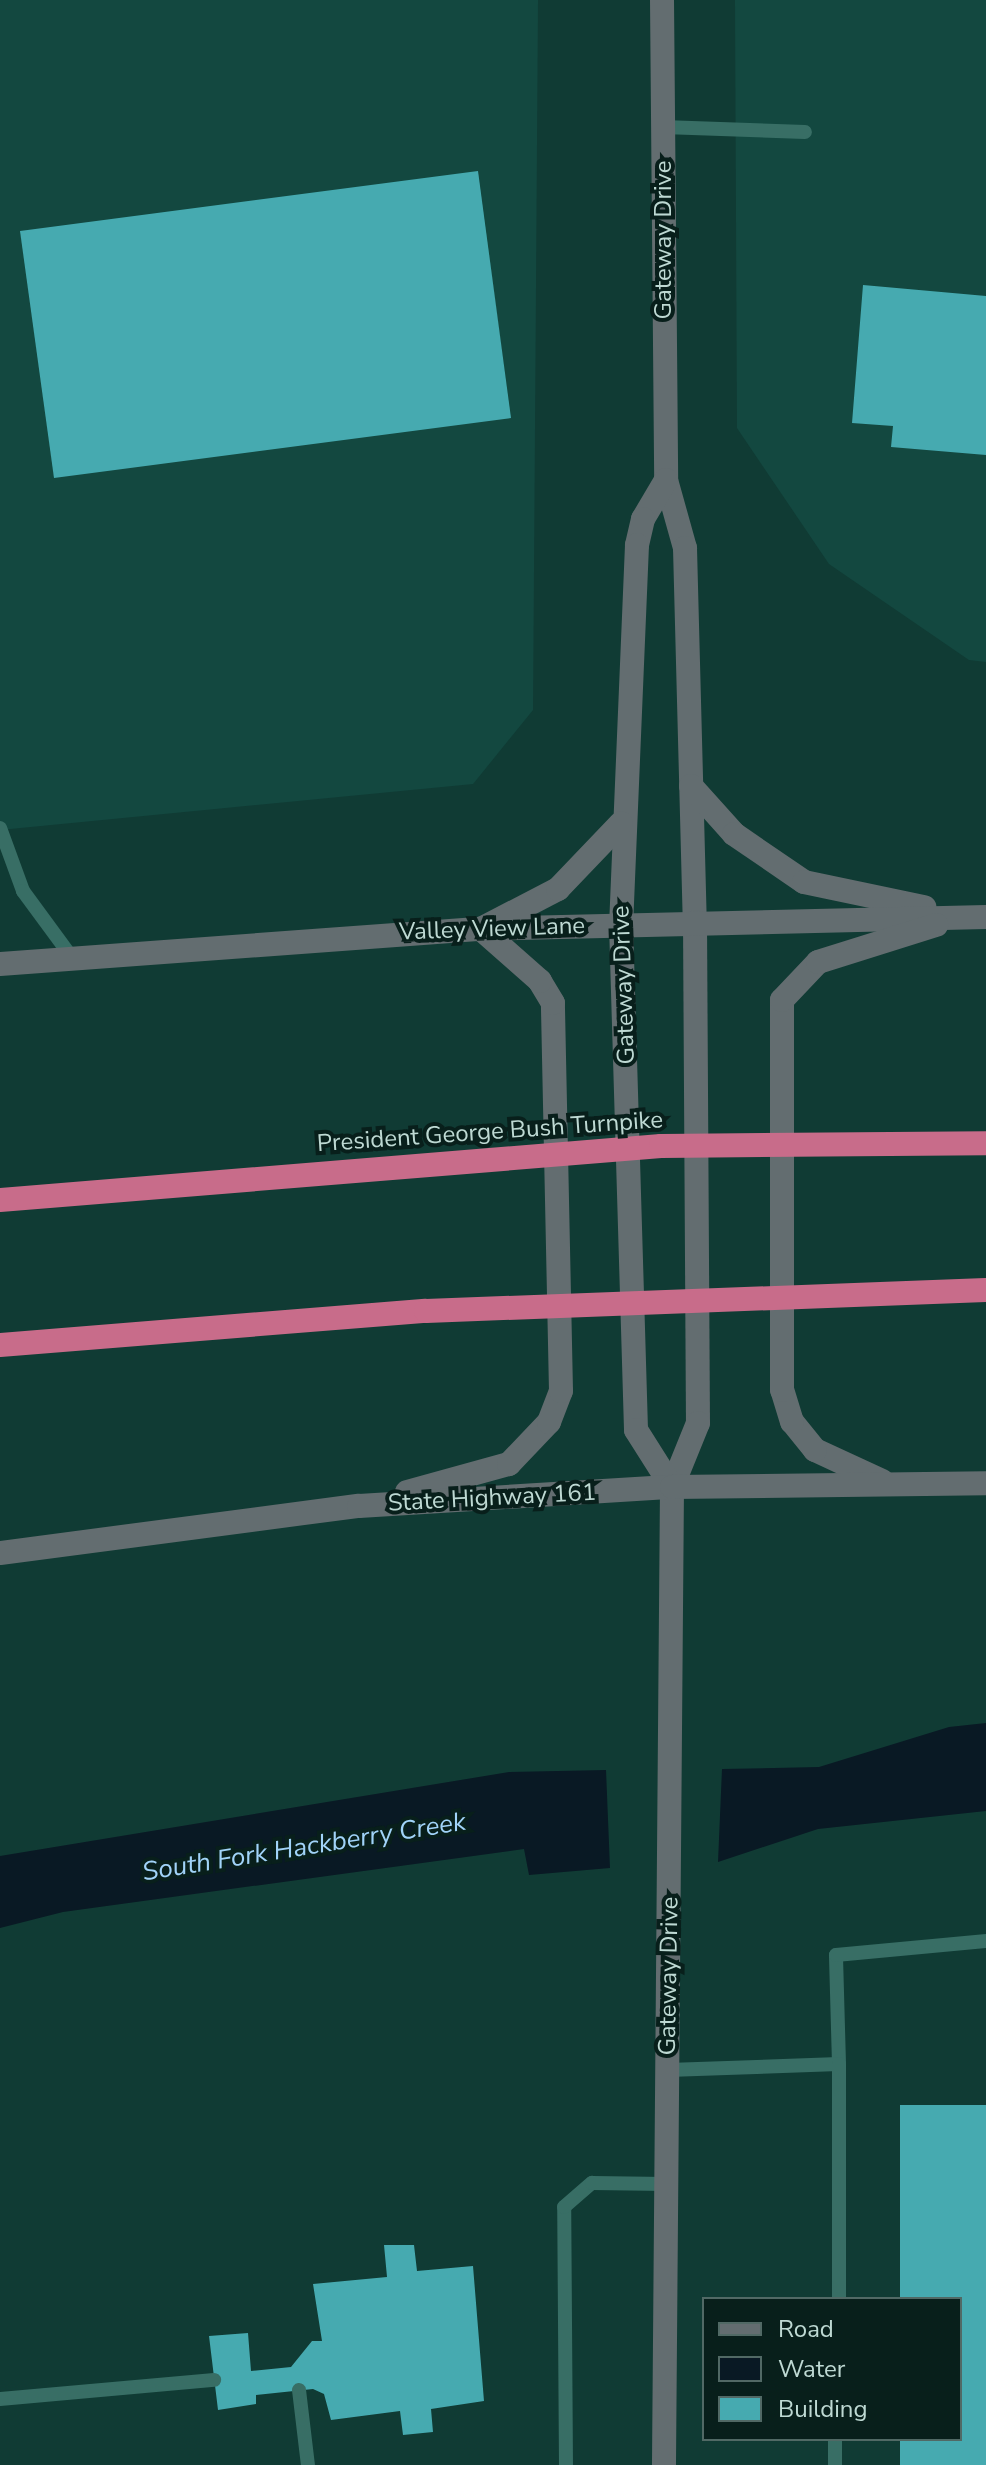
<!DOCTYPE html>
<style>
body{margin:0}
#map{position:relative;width:986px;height:2465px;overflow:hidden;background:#103b34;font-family:"Nunito Sans",sans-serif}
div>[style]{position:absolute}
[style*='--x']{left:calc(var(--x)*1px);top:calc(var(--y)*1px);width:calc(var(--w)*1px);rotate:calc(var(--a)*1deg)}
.built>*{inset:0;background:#134840}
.water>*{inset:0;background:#091924}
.building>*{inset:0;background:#46aab0}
.lane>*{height:14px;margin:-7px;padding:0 7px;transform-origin:7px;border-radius:7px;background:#386e65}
.secondary>*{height:24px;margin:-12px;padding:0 12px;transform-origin:12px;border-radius:12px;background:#636d70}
.highway>*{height:24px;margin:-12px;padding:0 12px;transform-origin:12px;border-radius:12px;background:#c86c8a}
span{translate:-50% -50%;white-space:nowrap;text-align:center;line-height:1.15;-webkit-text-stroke:8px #081f1b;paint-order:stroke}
.street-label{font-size:24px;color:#bed9d3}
.water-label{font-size:26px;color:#a1d3f8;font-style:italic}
.legend{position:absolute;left:702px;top:2297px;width:260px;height:144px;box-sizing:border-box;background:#081f1b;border:2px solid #516965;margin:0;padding:10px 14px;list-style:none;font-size:24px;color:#bed9d3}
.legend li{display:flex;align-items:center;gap:16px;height:40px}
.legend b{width:40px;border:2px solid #516965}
</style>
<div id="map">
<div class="built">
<div style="clip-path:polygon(0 0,538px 0,533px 710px,473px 784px,0 830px)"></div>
<div style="clip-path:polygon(735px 0,986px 0,986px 662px,969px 660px,829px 564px,737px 428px)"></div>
</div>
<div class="water">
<div style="clip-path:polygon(986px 1723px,986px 1811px,818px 1829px,718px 1862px,722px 1769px,819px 1767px,949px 1727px)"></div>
<div style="clip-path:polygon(606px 1770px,610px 1868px,529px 1875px,524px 1849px,63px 1912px,0 1928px,0 1856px,509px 1772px)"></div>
</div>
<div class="building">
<div style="clip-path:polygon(478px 171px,511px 418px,54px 478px,20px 231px)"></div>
<div style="clip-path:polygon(863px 285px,986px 296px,986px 455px,891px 447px,893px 426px,852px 423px)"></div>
<div style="clip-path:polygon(900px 2105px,986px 2105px,986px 2465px,900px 2465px,900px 2439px,960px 2439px,960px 2299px,900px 2299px)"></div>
<div style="clip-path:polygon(384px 2245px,414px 2245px,417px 2271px,473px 2266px,484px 2401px,431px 2409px,433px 2432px,403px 2435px,400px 2411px,331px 2420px,324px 2394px,313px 2389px,256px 2395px,256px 2404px,218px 2410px,209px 2336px,248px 2333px,251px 2371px,291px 2367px,312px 2341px,322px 2341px,313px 2284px,387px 2277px)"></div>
</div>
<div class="lane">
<div style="--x:663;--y:127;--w:142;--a:2"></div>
<div style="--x:0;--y:828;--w:67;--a:69.9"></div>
<div style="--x:23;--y:891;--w:79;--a:53.7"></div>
<div style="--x:839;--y:2064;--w:109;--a:-91.6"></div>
<div style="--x:836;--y:1955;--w:151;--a:-5.3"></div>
<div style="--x:668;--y:2070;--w:171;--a:-2"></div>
<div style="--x:839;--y:2064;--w:235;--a:90"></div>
<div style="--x:299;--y:2390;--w:76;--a:83.2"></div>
<div style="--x:0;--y:2399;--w:215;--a:-5.1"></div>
<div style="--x:566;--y:2465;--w:258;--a:-90.4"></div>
<div style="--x:564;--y:2207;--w:37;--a:-41"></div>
<div style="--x:592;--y:2183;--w:75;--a:0.8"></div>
<div style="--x:835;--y:2465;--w:26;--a:-90"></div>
</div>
<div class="secondary">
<div style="--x:662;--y:0;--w:480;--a:89.5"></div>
<div style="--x:666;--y:480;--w:71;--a:74.4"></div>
<div style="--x:685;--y:548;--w:374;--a:88.5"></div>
<div style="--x:695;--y:922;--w:501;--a:89.66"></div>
<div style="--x:698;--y:1423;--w:69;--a:112.1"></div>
<div style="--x:672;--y:1487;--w:978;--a:90.47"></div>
<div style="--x:666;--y:480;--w:45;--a:120.5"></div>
<div style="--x:643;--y:519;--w:27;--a:103"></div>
<div style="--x:637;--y:545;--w:379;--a:92.4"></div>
<div style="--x:621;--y:924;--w:506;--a:88.3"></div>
<div style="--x:636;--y:1430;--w:67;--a:57.7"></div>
<div style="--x:691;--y:786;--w:64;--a:48.1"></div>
<div style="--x:734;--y:834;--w:85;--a:34.4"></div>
<div style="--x:804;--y:882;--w:123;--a:11.8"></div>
<div style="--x:0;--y:964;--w:482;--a:-4.2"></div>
<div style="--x:481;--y:929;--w:505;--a:-1.36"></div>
<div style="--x:882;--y:1481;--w:74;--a:-155.2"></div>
<div style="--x:815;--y:1450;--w:36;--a:-129"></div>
<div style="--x:792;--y:1422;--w:34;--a:-107"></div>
<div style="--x:782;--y:1390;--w:390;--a:-90"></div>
<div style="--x:782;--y:1000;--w:52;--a:-46.5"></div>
<div style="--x:818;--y:962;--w:124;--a:-17.4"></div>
<div style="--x:407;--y:1492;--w:106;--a:-15.4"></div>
<div style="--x:509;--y:1464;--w:58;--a:-46.4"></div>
<div style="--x:549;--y:1422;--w:33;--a:-69"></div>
<div style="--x:561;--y:1391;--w:388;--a:-91.2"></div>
<div style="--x:553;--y:1003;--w:26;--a:-121"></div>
<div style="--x:540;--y:981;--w:79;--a:-138.6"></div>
<div style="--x:481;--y:929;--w:87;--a:-27.5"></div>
<div style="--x:558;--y:889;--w:91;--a:-46.3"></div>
<div style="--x:0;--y:1553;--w:362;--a:-7.5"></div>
<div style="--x:359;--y:1506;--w:314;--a:-3.5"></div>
<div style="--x:672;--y:1487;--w:314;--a:-0.7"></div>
</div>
<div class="highway">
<div style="--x:0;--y:1200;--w:663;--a:-4.67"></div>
<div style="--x:661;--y:1146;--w:325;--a:-0.5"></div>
<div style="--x:0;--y:1345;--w:427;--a:-4.6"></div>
<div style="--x:426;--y:1311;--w:560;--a:-2.15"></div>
</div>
<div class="street-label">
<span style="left:664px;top:240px;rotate:-90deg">Gateway Drive</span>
<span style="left:492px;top:929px;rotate:-2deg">Valley View Lane</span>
<span style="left:624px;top:985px;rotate:-92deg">Gateway Drive</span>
<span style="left:490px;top:1132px;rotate:-4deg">President George Bush Turnpike</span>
<span style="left:492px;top:1498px;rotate:-3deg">State Highway 161</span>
<span style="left:669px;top:1976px;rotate:-89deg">Gateway Drive</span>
</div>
<div class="water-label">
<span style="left:304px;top:1847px;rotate:-9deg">South Fork Hackberry Creek</span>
</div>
<ul class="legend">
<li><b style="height:10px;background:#636d70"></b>Road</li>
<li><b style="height:22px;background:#091924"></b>Water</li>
<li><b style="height:22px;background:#46aab0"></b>Building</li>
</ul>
</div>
